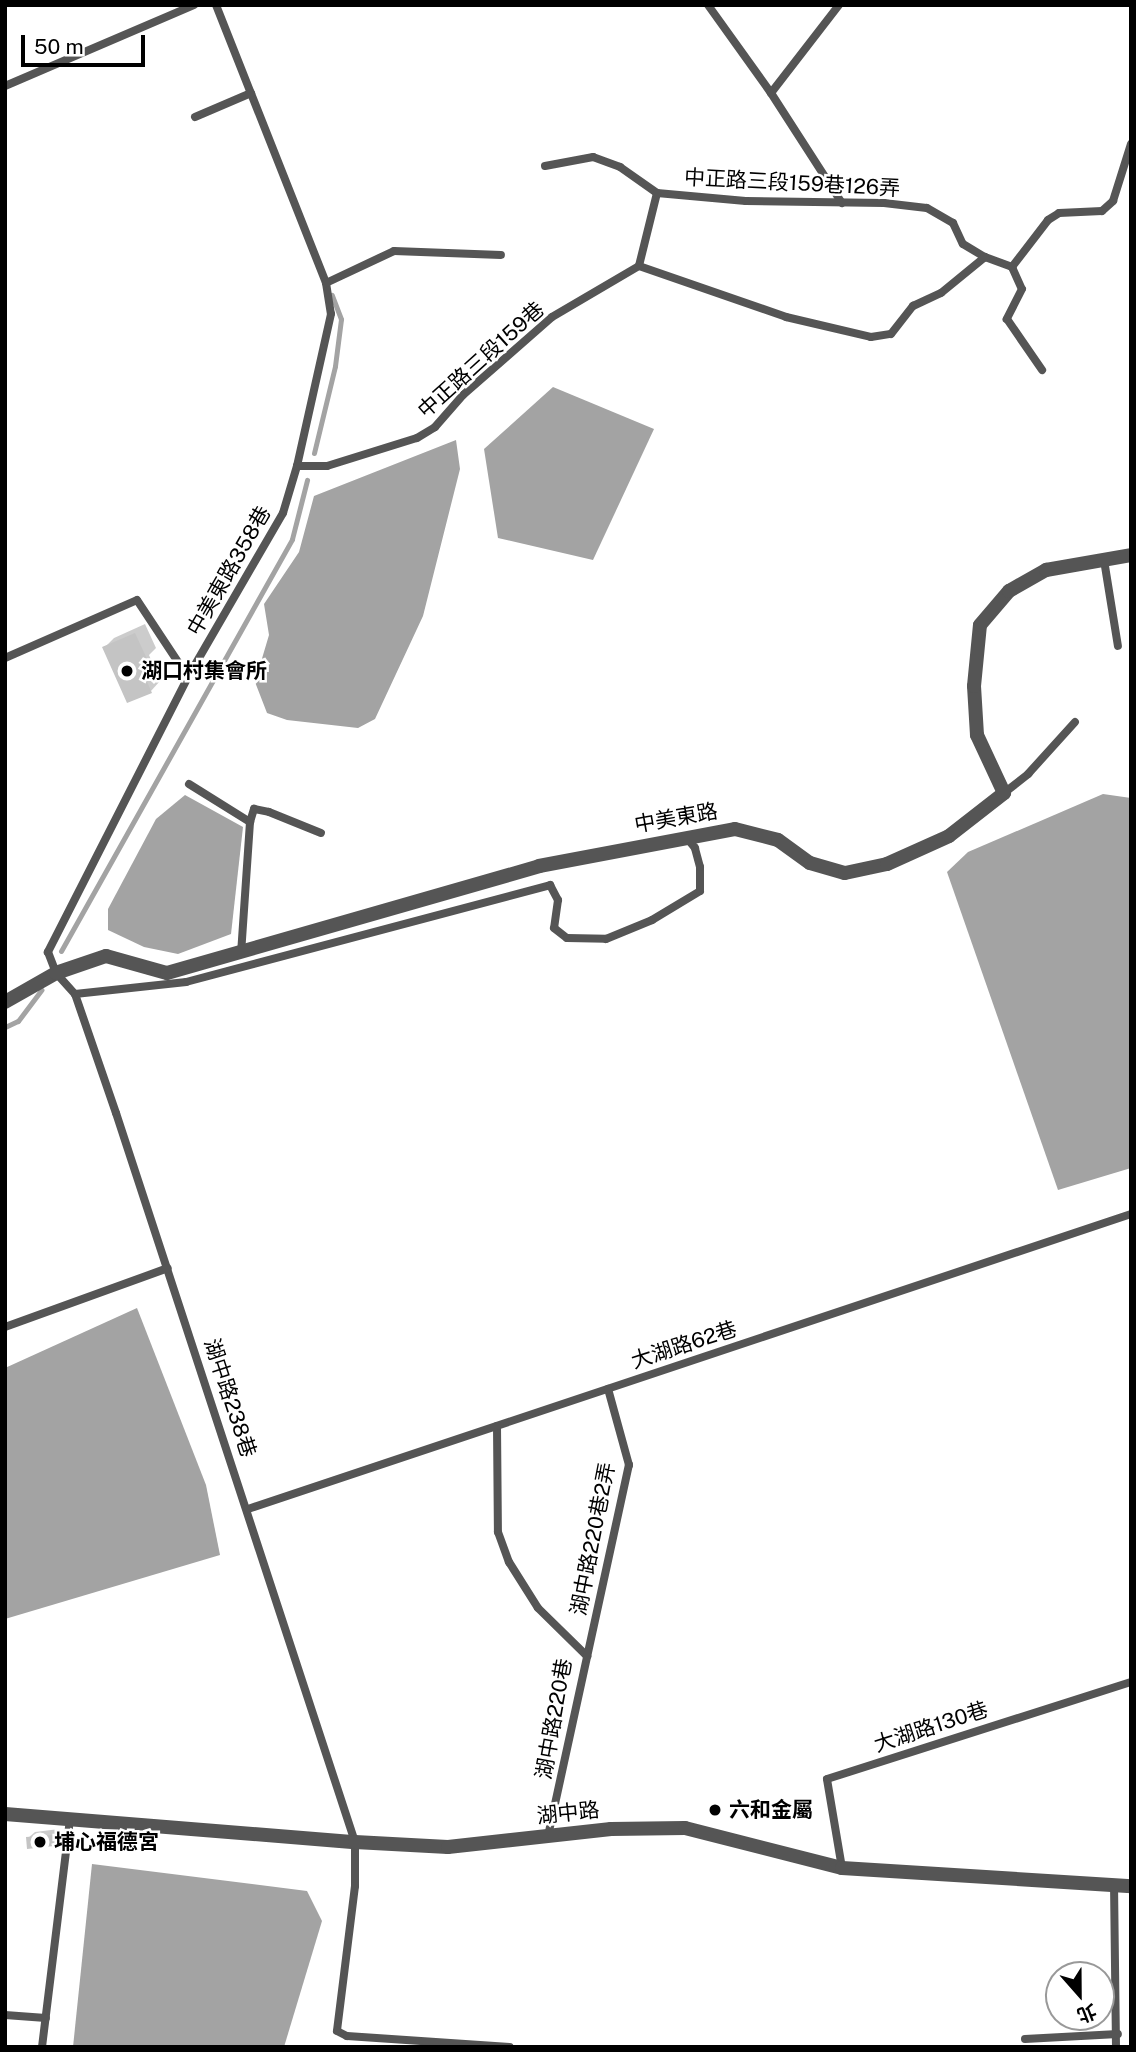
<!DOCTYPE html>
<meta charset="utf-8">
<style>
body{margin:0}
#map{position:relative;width:1136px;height:2052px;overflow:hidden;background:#fff;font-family:"Public Sans","Noto Sans TC",sans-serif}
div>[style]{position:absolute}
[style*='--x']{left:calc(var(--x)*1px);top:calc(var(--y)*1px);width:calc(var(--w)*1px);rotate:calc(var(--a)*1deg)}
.water>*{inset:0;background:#a3a3a3}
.shadow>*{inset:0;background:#0003}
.stream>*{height:5px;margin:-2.5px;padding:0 2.5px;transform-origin:2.5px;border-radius:2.5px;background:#a3a3a3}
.building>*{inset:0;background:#c4c4c4}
.service>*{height:8px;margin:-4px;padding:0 4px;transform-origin:4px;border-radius:4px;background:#555}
.minor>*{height:14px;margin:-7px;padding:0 7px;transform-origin:7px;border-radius:7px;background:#555}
.tertiary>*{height:14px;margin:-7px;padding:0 7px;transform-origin:7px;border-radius:7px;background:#555}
.dots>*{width:19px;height:19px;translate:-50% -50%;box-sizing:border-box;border:4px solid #fff;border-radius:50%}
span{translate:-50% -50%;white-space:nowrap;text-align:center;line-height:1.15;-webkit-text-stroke:5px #fff;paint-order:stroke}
.street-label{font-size:21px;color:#000}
.poi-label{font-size:21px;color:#000;font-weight:700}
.left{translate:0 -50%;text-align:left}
.frame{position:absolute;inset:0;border:7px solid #000;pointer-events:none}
.north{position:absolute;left:1045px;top:1961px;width:70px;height:70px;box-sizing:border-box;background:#fff;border:2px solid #999;border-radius:50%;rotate:159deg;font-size:19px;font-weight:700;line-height:28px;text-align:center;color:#000}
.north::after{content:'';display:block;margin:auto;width:24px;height:32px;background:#000;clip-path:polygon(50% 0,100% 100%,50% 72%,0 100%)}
.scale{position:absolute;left:21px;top:35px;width:124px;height:32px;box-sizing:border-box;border:4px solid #000;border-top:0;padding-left:9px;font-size:21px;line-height:24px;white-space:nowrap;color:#000;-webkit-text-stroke:5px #fff;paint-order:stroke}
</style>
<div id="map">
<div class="water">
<div style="clip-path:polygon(553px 387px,654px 429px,593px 560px,498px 538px,484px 449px)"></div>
<div style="clip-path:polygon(456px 440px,460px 469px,423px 616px,375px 719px,358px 728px,287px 720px,267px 713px,255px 682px,269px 635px,264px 604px,299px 552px,314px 496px)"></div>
<div style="clip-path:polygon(1103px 794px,1131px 798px,1131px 1168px,1058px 1190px,947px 872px,968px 852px)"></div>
<div style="clip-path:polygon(185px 795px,243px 827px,231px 934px,178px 954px,144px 947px,108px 930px,108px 909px,156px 819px)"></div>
<div style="clip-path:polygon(137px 1308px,206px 1485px,220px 1555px,5px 1619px,5px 1368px)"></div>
<div style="clip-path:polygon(92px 1864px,307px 1891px,322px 1921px,284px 2047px,73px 2047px)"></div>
</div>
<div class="shadow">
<div style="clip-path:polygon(145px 624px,156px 648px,149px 655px,160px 681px,151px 691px,104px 648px,114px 638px)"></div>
<div style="clip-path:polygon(59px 1829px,60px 1838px,54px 1844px,28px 1838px,35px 1832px)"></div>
</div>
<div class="stream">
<div style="--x:314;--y:453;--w:89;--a:-76.4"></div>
<div style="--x:335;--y:366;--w:47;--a:-82.7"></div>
<div style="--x:341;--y:319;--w:26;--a:-111"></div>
<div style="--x:61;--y:951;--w:472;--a:-60.7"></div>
<div style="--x:292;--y:539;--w:61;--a:-75.7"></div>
<div style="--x:5;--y:1027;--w:14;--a:-25"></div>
<div style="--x:18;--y:1021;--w:39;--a:-53"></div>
</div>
<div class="building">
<div style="clip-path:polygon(135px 633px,147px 659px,139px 663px,152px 693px,127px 703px,102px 647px)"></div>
<div style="clip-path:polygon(53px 1835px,54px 1846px,27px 1849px,26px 1837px)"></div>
</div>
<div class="service">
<div style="--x:216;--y:5;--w:299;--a:68.4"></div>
<div style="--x:326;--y:283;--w:31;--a:81"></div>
<div style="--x:331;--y:314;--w:156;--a:102.6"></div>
<div style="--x:297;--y:466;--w:49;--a:106.6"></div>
<div style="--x:283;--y:513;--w:190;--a:120.1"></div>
<div style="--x:188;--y:677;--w:309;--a:117"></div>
<div style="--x:48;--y:952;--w:22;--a:69"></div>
<div style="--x:56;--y:973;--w:28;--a:48"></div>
<div style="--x:75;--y:994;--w:126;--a:71"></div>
<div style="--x:116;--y:1113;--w:767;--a:71.85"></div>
<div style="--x:355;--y:1842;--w:44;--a:90"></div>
<div style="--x:355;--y:1886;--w:146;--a:97.1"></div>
<div style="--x:337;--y:2031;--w:11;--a:27"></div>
<div style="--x:347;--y:2036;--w:163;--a:3.9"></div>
<div style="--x:708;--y:5;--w:108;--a:54.4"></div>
<div style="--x:771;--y:93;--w:131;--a:57.2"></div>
<div style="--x:5;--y:86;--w:206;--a:-23.2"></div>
<div style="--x:771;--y:93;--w:111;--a:-52.3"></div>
<div style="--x:195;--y:117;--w:61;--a:-23.2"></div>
<div style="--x:545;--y:166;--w:49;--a:-10.6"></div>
<div style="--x:593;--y:157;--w:29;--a:20"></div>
<div style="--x:620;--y:167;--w:45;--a:35.1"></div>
<div style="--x:657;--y:193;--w:89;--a:5.1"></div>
<div style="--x:746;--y:201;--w:138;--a:0.8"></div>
<div style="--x:884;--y:203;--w:43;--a:6.6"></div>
<div style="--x:927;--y:208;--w:30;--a:30"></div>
<div style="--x:953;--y:223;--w:23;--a:65"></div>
<div style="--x:963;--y:244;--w:26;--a:31"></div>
<div style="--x:985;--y:257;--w:29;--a:20"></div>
<div style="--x:1012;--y:267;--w:24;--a:66"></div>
<div style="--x:1022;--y:289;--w:34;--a:117"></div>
<div style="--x:1007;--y:319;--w:62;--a:55.5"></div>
<div style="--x:657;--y:193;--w:75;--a:103.9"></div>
<div style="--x:639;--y:266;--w:156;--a:19.1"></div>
<div style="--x:786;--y:317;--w:87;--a:13.2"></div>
<div style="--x:871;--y:337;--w:20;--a:-9"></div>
<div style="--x:891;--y:334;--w:36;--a:-52"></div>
<div style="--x:913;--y:306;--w:31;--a:-25"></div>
<div style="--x:941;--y:293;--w:57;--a:-39.3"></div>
<div style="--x:1012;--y:267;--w:59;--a:-52.5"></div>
<div style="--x:1048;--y:220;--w:13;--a:-32"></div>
<div style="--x:1059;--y:213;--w:43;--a:-2.7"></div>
<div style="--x:1102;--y:211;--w:15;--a:-42"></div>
<div style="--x:1113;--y:201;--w:60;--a:-72.5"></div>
<div style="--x:326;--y:283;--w:75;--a:-25.2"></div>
<div style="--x:394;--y:251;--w:107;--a:2.1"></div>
<div style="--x:297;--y:466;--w:30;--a:0"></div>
<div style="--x:327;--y:466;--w:94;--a:-17.3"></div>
<div style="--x:417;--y:438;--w:21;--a:-31"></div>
<div style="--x:435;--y:427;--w:43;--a:-48.8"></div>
<div style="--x:463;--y:395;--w:118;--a:-41.2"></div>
<div style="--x:552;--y:317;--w:101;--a:-30.4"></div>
<div style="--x:1104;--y:560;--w:87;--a:80.8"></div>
<div style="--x:5;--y:658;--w:144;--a:-23.7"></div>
<div style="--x:137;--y:600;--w:92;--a:56.5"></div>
<div style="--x:189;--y:784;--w:72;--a:31.9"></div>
<div style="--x:250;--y:822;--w:131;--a:93.9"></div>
<div style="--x:1004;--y:793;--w:31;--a:-38"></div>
<div style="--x:1028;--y:774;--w:70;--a:-47.9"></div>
<div style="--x:250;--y:822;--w:14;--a:-73"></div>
<div style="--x:254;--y:809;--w:15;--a:11"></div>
<div style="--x:269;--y:812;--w:56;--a:22"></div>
<div style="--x:75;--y:994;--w:112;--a:-6.2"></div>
<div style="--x:186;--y:982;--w:377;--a:-14.9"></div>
<div style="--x:550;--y:885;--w:17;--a:62"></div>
<div style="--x:558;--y:900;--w:28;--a:98"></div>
<div style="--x:554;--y:928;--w:16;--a:38"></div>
<div style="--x:567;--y:938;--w:39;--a:1"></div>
<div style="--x:606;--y:939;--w:50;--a:-22.4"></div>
<div style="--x:652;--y:920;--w:56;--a:-31.1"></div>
<div style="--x:700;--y:891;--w:24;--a:-90"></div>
<div style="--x:700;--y:867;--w:20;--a:-105"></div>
<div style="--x:695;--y:848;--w:14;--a:-129"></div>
<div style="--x:5;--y:1327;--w:173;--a:-19.9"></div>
<div style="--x:497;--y:1426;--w:106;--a:89.5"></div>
<div style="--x:498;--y:1532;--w:32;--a:70"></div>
<div style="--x:509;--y:1562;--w:54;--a:57.8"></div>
<div style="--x:538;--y:1608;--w:69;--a:44.4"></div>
<div style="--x:248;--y:1509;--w:931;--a:-18.47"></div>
<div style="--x:548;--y:1836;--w:380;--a:-77.7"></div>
<div style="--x:629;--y:1465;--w:79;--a:-105.4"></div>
<div style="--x:842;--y:1868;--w:90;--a:-99.6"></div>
<div style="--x:827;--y:1779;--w:319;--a:-17.7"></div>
<div style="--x:1114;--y:1883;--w:164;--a:89.3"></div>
<div style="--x:5;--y:2015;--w:41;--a:4.2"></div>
<div style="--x:1025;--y:2039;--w:93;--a:-3.1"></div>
<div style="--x:42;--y:2047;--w:230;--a:-83"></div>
</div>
<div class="minor">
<div style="--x:5;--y:1002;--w:59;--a:-29.6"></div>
<div style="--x:56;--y:973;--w:53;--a:-18.8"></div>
<div style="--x:106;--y:956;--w:63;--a:15.6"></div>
<div style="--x:167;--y:973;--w:387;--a:-16"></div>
<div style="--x:539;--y:866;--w:199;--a:-10.7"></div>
<div style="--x:735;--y:829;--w:44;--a:14.3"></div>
<div style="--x:778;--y:840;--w:39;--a:36"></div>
<div style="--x:810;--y:863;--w:36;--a:16"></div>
<div style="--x:845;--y:873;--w:43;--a:-12.1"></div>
<div style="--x:887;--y:864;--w:68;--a:-24.3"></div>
<div style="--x:949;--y:836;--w:70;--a:-38"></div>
<div style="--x:1004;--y:793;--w:64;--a:-115"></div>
<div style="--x:977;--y:735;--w:49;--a:-93.5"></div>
<div style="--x:974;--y:686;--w:61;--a:-84.4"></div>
<div style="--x:980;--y:625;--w:45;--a:-49.5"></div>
<div style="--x:1009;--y:591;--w:43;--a:-29.6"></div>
<div style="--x:1046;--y:570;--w:86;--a:-10"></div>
</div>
<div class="tertiary">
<div style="--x:5;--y:1814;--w:351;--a:4.6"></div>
<div style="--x:355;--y:1842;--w:93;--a:3.1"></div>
<div style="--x:448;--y:1847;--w:164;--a:-6.3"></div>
<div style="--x:611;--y:1829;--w:74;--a:-0.8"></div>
<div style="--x:685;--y:1828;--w:162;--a:14.3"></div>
<div style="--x:842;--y:1868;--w:290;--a:3.6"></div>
</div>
<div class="dots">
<div style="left:127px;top:671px;background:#000"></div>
<div style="left:715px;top:1810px;background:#000"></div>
<div style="left:40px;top:1842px;background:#000"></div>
</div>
<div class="street-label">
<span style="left:792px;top:183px;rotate:3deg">中正路三段159巷126弄</span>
<span style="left:481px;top:360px;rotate:-42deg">中正路三段159巷</span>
<span style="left:229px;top:571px;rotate:-60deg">中美東路358巷</span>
<span style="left:676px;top:818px;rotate:-10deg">中美東路</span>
<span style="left:684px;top:1345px;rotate:-18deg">大湖路62巷</span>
<span style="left:230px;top:1398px;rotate:72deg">湖中路238巷</span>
<span style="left:593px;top:1539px;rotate:-79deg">湖中路220巷2弄</span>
<span style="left:554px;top:1719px;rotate:-80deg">湖中路220巷</span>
<span style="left:931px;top:1727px;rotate:-18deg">大湖路130巷</span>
<span style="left:568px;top:1813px;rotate:-6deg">湖中路</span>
</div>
<div class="poi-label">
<span class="left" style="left:141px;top:671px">湖口村集會所</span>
<span class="left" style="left:729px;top:1810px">六和金屬</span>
<span class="left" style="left:54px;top:1842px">埔心福德宮</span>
</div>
<div class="frame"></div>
<div class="north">北</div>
<div class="scale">50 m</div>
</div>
